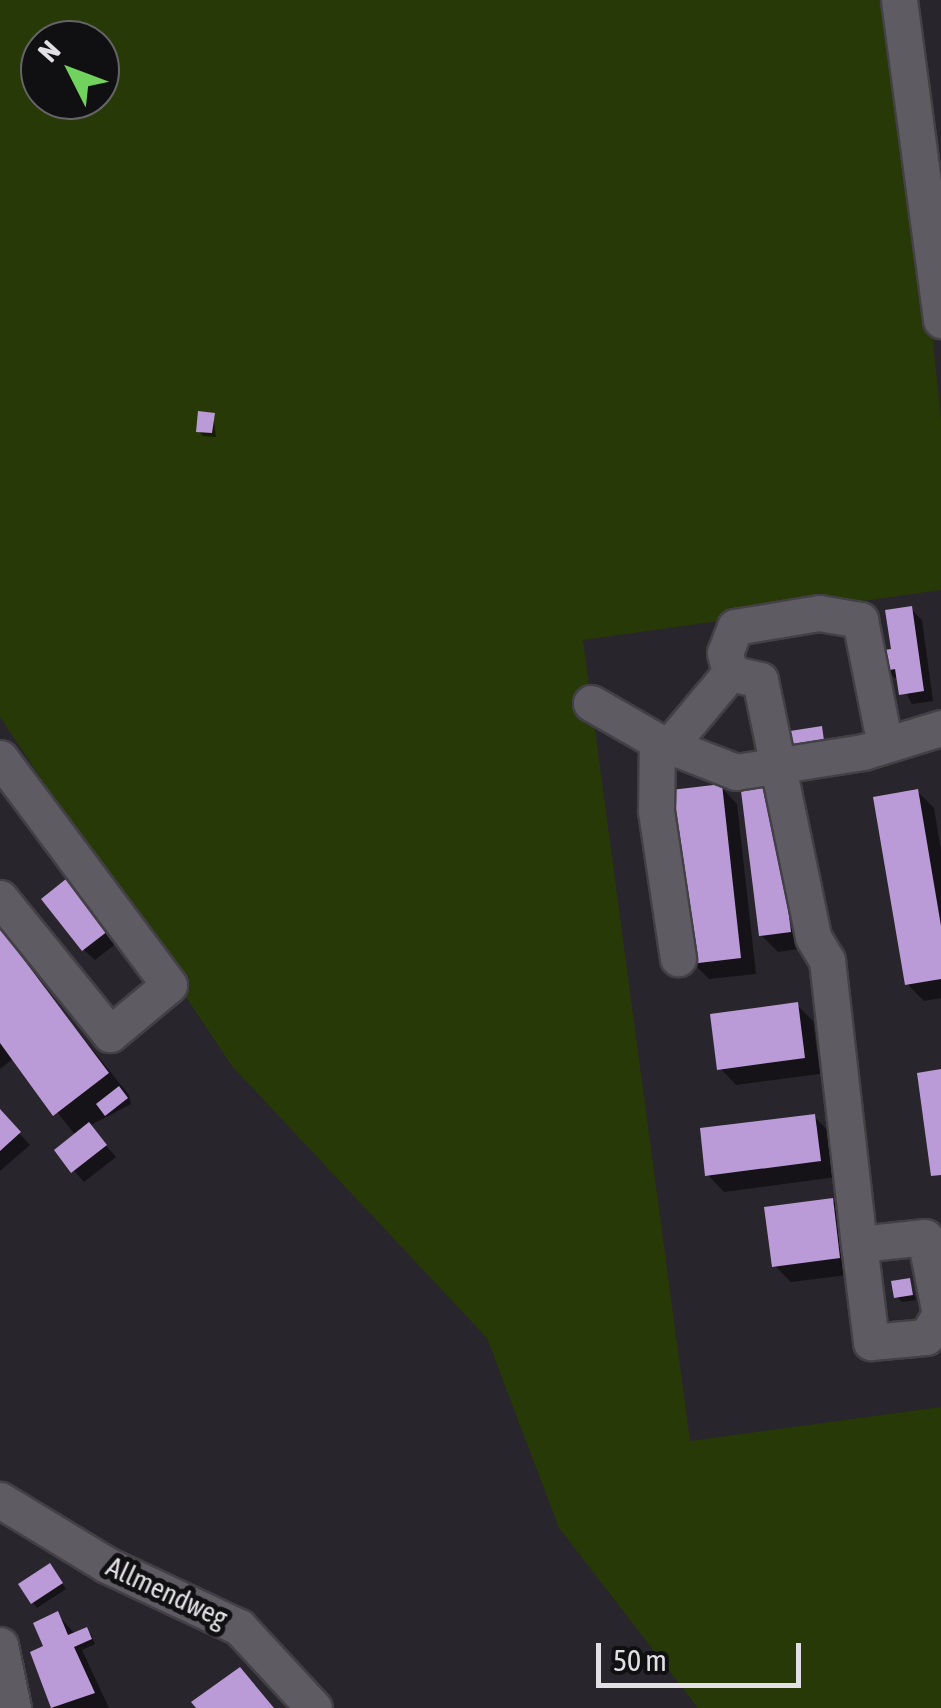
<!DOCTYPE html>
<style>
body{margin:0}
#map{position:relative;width:941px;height:1708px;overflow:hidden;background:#28252c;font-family:"Asap Condensed",sans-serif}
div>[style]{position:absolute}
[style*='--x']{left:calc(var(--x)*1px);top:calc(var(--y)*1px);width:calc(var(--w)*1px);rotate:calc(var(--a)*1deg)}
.green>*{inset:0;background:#273907}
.shadow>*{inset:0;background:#0007}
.building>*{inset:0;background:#bb9bd7}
.roads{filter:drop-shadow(2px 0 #434046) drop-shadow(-2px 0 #434046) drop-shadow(0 2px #434046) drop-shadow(0 -2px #434046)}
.minor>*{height:35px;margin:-17.5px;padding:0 17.5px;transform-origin:17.5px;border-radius:17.5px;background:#5f5b63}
span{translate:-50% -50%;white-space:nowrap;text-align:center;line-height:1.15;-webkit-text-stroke:10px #100f12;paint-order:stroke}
.street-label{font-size:28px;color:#e2e0e4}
.north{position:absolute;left:20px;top:20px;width:100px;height:100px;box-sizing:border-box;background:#100f12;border:2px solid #646366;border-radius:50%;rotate:312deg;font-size:28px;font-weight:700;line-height:40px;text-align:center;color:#e2e0e4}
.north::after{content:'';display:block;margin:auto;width:35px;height:45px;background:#71d35e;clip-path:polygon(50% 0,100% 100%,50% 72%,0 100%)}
.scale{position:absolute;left:596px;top:1643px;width:205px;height:45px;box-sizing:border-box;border:5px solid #e2e0e4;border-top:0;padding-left:12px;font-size:30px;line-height:35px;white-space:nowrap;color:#e2e0e4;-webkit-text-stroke:8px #100f12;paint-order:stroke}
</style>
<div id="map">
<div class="green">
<div style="clip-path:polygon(evenodd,0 0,898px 0,941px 419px,941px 590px,583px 640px,690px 1441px,941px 1407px,941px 1708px,698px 1708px,559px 1528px,487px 1338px,232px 1066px,0 717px,0 0,40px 40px,100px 40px,100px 100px,40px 100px,40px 40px)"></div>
</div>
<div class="shadow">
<div style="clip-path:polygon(213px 415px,216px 437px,203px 436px,199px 431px)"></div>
<div style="clip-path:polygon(911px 609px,922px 620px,933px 701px,912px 704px,899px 680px,882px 670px)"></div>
<div style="clip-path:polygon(771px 782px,806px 948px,778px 952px,761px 935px)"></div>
<div style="clip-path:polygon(721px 787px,737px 804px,756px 974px,709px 979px,693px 963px)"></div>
<div style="clip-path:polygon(918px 792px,934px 808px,941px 850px,941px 998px,924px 1001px,907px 984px)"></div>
<div style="clip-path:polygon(86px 885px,126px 936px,95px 960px,84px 950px)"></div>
<div style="clip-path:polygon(0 934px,129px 1095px,131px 1104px,89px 1126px,116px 1157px,84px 1182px,57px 1151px,76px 1136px,14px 1058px,0 1069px)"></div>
<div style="clip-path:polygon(797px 1005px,813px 1021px,820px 1074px,736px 1085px,720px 1068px)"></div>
<div style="clip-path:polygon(0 1112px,30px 1145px,0 1171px)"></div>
<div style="clip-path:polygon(814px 1116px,830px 1133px,836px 1177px,724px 1192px,708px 1175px)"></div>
<div style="clip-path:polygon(832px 1200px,849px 1217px,856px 1274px,791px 1282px,774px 1265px)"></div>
<div style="clip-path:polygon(909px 1280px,916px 1300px,902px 1302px,897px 1297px)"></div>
<div style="clip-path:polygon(54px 1571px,66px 1589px,37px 1608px,33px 1603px)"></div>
<div style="clip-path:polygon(57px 1614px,75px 1634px,91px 1634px,95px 1644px,82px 1650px,109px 1708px,54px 1708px,34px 1653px,47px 1647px)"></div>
</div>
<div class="building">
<div style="clip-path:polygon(198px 411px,215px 413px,212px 433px,196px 432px)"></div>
<div style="clip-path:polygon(912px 606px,924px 691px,899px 695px,895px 669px,880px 672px,877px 651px,891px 649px,885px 610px)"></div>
<div style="clip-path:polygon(822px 726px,825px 748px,793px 752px,790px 731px)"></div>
<div style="clip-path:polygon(772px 779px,791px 932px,759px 936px,740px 783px)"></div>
<div style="clip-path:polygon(722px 784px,741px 958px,690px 964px,671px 790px)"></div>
<div style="clip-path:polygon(918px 789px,941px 926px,941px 979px,905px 985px,873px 797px)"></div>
<div style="clip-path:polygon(76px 871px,117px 924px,82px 951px,41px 899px)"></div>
<div style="clip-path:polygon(0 928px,109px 1073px,53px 1116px,0 1043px)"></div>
<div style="clip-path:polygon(798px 1002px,805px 1058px,717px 1070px,710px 1014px)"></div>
<div style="clip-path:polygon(941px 1069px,941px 1175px,931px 1176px,917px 1073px)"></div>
<div style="clip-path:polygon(119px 1086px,128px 1098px,105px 1116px,96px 1104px)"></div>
<div style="clip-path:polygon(0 1109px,21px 1132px,0 1151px)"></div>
<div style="clip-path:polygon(815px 1114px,821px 1161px,705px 1176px,700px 1128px)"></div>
<div style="clip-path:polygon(89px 1122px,107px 1145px,71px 1173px,54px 1150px)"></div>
<div style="clip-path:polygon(833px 1198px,840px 1258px,772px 1267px,764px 1207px)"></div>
<div style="clip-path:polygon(910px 1278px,913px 1295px,894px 1298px,891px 1281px)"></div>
<div style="clip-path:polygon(50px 1563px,63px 1583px,31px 1604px,18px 1584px)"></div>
<div style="clip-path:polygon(58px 1611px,68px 1635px,87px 1627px,92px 1639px,74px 1647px,95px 1693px,51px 1708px,30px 1652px,43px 1646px,33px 1623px)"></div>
<div style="clip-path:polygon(240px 1667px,274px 1708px,196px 1708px,191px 1702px)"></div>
</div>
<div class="roads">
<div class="minor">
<div style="--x:899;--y:0;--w:323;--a:82.5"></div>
<div style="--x:730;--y:673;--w:21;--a:-104"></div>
<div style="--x:725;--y:653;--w:28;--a:-69"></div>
<div style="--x:735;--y:627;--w:85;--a:-9.5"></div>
<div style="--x:819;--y:613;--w:42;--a:9.7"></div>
<div style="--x:860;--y:620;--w:127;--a:78.7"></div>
<div style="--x:591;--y:703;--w:76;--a:29.9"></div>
<div style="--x:657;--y:741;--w:85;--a:21.4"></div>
<div style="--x:736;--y:772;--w:129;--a:-8.9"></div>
<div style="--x:863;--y:752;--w:82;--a:-17.1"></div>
<div style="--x:657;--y:741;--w:70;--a:90.8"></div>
<div style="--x:656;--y:811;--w:149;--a:81.5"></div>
<div style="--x:669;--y:746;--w:95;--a:-50.1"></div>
<div style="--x:730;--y:673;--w:31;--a:13"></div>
<div style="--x:760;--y:680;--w:262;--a:78.3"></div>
<div style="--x:813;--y:937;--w:27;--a:59"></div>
<div style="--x:827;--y:960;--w:286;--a:83.6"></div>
<div style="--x:859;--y:1244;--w:99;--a:83"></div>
<div style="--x:871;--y:1342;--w:55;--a:-5.2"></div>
<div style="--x:926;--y:1337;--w:26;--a:-58"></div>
<div style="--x:940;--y:1315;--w:79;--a:-100.9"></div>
<div style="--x:925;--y:1237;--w:66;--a:173.9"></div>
<div style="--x:0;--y:758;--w:283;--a:53.3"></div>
<div style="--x:169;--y:985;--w:77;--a:140.3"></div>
<div style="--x:110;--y:1034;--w:175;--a:-129"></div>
<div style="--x:0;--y:1500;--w:125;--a:31.3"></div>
<div style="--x:107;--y:1565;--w:146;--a:25.2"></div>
<div style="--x:239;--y:1627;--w:110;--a:47.2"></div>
<div style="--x:0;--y:1645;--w:64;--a:78.3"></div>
</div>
</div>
<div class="street-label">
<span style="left:167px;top:1592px;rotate:25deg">Allmendweg</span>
</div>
<div class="north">N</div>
<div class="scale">50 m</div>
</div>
